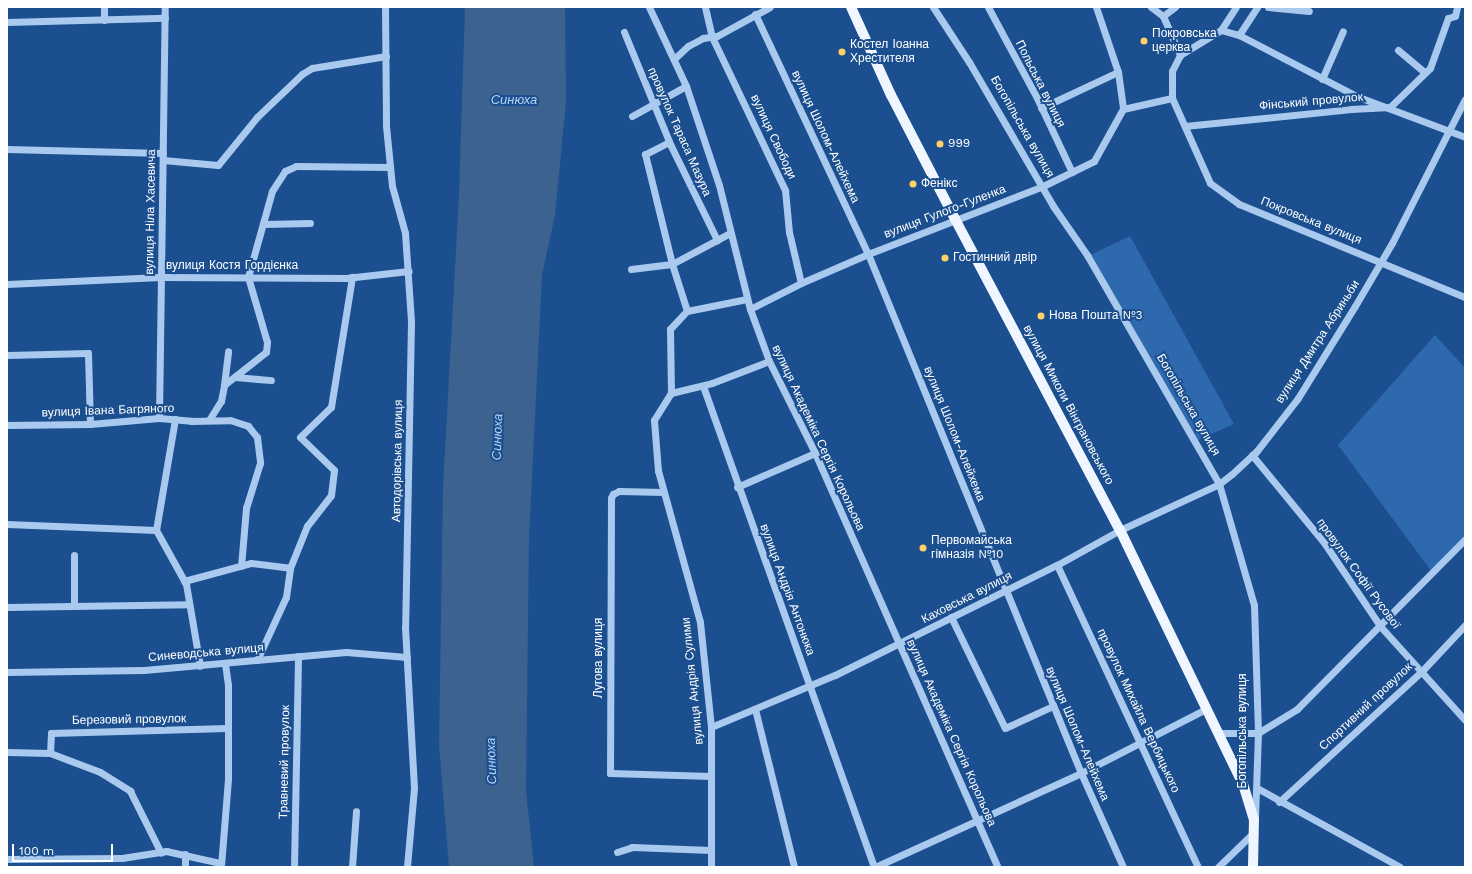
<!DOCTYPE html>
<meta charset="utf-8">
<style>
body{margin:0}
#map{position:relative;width:1472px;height:874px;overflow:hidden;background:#1b4f8f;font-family:"Work Sans",sans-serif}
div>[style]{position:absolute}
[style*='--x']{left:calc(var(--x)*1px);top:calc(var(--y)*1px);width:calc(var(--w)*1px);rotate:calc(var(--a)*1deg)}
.green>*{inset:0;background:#2e69ad}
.water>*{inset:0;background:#3c6290}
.minor>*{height:7px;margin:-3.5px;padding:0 3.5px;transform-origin:3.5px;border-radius:3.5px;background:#a9c9ee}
.major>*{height:10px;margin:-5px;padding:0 5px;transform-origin:5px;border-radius:5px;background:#f0f6ff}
.dots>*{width:11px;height:11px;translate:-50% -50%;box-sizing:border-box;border:2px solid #1b4f8f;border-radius:50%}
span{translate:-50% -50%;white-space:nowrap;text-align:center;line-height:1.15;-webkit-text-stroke:4px #1b4f8f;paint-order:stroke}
.poi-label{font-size:12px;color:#fff}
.left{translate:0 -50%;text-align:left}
.street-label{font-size:12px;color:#fff}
.water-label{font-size:13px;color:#b5d3f5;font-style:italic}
.frame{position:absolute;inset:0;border:8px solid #fff;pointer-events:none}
.scale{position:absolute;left:12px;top:844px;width:101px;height:18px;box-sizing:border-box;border:2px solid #fff;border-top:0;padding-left:5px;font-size:12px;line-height:14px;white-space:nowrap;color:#fff;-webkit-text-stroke:3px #1b4f8f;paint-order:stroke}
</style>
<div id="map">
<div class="green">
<div style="clip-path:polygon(1130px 236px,1234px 424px,1196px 441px,1088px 256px)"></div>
<div style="clip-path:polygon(1435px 335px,1465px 368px,1465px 538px,1432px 572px,1338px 445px)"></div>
</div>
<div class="water">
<div style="clip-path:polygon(465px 7px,565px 7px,566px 102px,555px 215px,542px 275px,529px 538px,526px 790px,534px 867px,449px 867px,439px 745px,443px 487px,459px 195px)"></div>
</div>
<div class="minor">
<div style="--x:385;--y:7;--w:119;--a:89.5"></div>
<div style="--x:386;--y:126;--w:60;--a:84.3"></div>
<div style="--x:392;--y:186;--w:49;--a:74.5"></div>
<div style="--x:405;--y:233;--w:89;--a:86.1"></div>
<div style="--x:411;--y:322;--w:305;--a:91.1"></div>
<div style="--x:405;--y:627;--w:161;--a:86.8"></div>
<div style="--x:414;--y:788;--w:79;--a:95.1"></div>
<div style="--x:649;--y:7;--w:87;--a:64.9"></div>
<div style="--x:686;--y:86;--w:104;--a:71.6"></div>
<div style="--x:719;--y:185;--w:128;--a:76"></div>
<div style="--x:750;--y:309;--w:55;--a:69.9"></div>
<div style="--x:769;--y:361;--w:103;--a:63.4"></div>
<div style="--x:815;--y:453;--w:453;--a:66.2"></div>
<div style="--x:705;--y:7;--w:31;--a:77"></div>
<div style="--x:712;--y:37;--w:170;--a:64.5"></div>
<div style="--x:785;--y:190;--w:42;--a:84.6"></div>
<div style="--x:789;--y:232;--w:52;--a:76.8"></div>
<div style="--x:933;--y:7;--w:66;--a:56.8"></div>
<div style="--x:969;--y:62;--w:167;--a:59.7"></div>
<div style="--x:1053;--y:206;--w:60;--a:55.2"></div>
<div style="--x:1087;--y:255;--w:264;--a:60"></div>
<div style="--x:1219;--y:484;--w:126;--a:73.9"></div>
<div style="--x:1254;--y:605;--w:128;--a:88.2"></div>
<div style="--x:1258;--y:733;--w:84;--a:92"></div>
<div style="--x:988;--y:7;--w:103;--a:61.7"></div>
<div style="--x:1037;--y:98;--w:82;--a:64.7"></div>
<div style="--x:1096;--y:7;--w:69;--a:71.3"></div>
<div style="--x:1118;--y:72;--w:37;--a:82"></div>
<div style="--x:1151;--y:7;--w:15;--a:37"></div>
<div style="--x:1163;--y:16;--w:43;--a:66.4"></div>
<div style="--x:1268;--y:7;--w:41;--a:5.6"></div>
<div style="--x:755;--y:14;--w:265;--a:64.8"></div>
<div style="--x:868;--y:254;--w:561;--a:67.69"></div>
<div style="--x:1081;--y:773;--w:103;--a:65.9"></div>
<div style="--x:1163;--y:16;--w:15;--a:-37"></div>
<div style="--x:104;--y:20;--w:13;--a:-90"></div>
<div style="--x:7;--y:22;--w:158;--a:-1.5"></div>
<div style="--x:1221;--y:30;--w:19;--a:16"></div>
<div style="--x:1239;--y:35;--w:132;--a:27.5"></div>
<div style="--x:1356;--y:96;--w:116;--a:20.6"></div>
<div style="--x:624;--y:32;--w:123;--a:67.6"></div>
<div style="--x:671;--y:146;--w:105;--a:63.9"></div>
<div style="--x:1239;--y:35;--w:33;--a:-57"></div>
<div style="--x:1398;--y:50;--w:35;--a:40"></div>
<div style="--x:1180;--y:55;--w:48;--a:-31.4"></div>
<div style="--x:1221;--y:30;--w:27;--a:-57"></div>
<div style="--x:674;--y:59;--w:19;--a:-43"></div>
<div style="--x:688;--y:46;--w:17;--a:-28"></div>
<div style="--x:703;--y:38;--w:14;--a:-8"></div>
<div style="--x:717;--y:36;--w:60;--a:-28.7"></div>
<div style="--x:1322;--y:79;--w:52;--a:-66.4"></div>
<div style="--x:1172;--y:98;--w:27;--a:-90"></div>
<div style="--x:1172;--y:71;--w:18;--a:-63"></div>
<div style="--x:1041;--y:108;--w:85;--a:-25.1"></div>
<div style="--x:1123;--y:109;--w:50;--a:-12.7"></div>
<div style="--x:1172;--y:98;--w:93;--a:65.9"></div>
<div style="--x:1210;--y:183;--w:36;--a:36"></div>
<div style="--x:1239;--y:204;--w:244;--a:22.4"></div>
<div style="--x:632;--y:116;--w:62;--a:-29.1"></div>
<div style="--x:1185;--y:126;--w:167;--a:-5.8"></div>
<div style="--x:1351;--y:109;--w:39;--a:-3"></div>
<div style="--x:1390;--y:107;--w:56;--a:-44.3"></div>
<div style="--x:1430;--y:68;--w:53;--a:-70.2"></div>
<div style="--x:1448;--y:18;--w:7;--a:-16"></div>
<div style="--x:1455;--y:16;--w:9;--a:-77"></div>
<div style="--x:669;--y:142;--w:27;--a:153"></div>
<div style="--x:645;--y:154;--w:113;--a:76.2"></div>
<div style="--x:672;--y:264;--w:49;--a:72.3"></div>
<div style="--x:7;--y:149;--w:156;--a:1.5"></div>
<div style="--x:163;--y:160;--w:55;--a:5.2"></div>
<div style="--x:218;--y:165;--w:62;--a:-50.9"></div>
<div style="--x:257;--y:117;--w:62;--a:-43.7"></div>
<div style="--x:302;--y:74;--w:12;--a:-31"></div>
<div style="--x:312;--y:68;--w:75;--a:-9.2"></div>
<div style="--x:263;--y:224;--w:47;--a:-1.2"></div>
<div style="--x:631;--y:269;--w:41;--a:-7"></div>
<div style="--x:672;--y:264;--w:66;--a:-28.1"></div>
<div style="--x:7;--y:284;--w:154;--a:-2.6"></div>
<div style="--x:161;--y:277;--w:185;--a:0.3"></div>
<div style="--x:346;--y:278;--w:63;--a:-6.3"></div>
<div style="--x:750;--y:309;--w:57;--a:-27"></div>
<div style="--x:801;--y:283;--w:73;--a:-23.4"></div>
<div style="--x:868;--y:254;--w:186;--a:-21.2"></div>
<div style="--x:1041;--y:187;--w:59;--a:-26.1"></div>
<div style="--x:1094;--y:161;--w:60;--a:-60.9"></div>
<div style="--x:7;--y:355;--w:81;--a:-1.4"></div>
<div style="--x:88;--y:353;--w:71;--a:88.4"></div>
<div style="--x:235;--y:377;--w:36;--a:5"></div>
<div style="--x:224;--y:385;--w:34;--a:-83"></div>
<div style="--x:703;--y:386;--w:510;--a:70.43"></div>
<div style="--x:671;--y:393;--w:64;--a:-90.9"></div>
<div style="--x:670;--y:329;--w:25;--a:-47"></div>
<div style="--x:687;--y:311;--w:61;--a:-11.3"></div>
<div style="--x:159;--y:418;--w:411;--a:-89.2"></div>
<div style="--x:175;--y:419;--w:113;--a:99.7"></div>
<div style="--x:156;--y:530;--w:62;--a:60.9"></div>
<div style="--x:186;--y:584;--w:83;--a:80.3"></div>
<div style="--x:209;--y:420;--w:22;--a:-58"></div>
<div style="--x:221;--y:401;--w:16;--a:-79"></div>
<div style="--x:224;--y:385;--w:53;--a:-38.2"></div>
<div style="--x:266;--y:352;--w:10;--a:-84"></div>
<div style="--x:267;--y:342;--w:68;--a:-106.3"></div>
<div style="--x:248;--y:277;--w:89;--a:-74.4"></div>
<div style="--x:272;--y:191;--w:24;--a:-57"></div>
<div style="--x:285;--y:171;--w:12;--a:-24"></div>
<div style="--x:296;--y:166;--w:94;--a:0.6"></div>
<div style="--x:7;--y:425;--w:83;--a:-0.7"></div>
<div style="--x:90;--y:424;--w:69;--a:-5"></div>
<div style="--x:159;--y:418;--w:32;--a:5"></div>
<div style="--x:191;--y:421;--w:39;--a:-1"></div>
<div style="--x:230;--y:420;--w:19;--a:18"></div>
<div style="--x:248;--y:426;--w:14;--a:51"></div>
<div style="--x:257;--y:437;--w:26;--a:83"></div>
<div style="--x:260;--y:463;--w:47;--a:107.3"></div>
<div style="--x:246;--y:508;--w:58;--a:94.9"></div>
<div style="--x:1252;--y:455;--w:115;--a:50.6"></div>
<div style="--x:1325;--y:544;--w:99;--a:56.1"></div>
<div style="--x:1380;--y:626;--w:127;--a:47.9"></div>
<div style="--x:737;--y:487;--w:85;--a:-23.6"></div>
<div style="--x:663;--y:492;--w:44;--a:-178.7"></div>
<div style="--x:619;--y:491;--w:7;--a:153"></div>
<div style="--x:613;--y:494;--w:4;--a:117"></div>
<div style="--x:611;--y:498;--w:275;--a:90.2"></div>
<div style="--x:610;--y:773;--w:101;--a:1.7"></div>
<div style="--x:7;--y:524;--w:149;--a:2.3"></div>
<div style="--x:74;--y:555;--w:51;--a:90"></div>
<div style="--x:1057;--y:565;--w:333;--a:65"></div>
<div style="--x:184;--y:581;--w:69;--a:-15"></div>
<div style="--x:251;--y:563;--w:39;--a:7"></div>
<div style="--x:7;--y:607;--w:182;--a:-0.9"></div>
<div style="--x:951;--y:617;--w:123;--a:64.1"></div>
<div style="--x:1005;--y:728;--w:53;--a:-24.6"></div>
<div style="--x:257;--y:660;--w:69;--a:-65.3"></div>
<div style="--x:286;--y:597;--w:29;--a:-82"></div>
<div style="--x:290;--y:568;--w:45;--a:-68"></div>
<div style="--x:307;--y:526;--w:39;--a:-52"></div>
<div style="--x:331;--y:495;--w:25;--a:-83"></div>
<div style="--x:334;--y:470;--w:47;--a:-135.9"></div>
<div style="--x:300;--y:437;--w:43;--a:-44.1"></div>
<div style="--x:331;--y:407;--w:132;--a:-80.8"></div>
<div style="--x:7;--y:672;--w:137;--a:-0.8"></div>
<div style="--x:144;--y:670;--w:203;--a:-5.1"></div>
<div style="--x:346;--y:652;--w:61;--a:4.7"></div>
<div style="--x:755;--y:709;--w:163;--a:76.1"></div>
<div style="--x:711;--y:727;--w:134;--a:-22.8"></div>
<div style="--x:835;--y:675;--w:248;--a:-26.4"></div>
<div style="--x:1057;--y:565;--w:72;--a:-29.1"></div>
<div style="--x:1120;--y:530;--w:109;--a:-24.9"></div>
<div style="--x:1219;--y:484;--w:16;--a:-38"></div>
<div style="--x:1232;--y:474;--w:33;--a:-43"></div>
<div style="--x:1256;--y:452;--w:68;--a:-52.1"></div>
<div style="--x:1298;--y:398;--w:108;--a:-58.2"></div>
<div style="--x:1355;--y:306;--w:73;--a:-59.6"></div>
<div style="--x:1392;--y:243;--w:161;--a:-63.1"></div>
<div style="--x:1217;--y:733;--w:41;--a:0"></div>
<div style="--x:1258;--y:733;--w:46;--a:-31.6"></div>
<div style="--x:1297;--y:709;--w:239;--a:-45.3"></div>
<div style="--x:7;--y:752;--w:43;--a:1.3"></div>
<div style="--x:50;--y:753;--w:53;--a:20.8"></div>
<div style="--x:100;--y:772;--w:36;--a:32"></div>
<div style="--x:130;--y:791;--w:69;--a:63.4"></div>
<div style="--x:50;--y:753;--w:20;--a:-87"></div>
<div style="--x:51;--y:733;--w:176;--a:-1.6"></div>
<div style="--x:1257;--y:788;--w:163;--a:28.9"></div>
<div style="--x:1279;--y:802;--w:193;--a:-42.5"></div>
<div style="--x:1421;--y:672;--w:64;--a:-46.9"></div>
<div style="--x:617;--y:852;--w:16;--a:-18"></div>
<div style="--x:632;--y:847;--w:79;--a:2.2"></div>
<div style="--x:7;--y:859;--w:115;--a:-0.5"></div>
<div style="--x:122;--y:858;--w:45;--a:-9"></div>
<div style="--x:166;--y:851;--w:55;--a:12.5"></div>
<div style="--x:221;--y:866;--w:87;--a:-85.4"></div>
<div style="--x:228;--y:779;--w:94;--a:-90"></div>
<div style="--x:228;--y:685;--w:22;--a:-98"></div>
<div style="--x:185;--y:867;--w:13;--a:-90"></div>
<div style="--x:294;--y:867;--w:211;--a:-88.9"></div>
<div style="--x:352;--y:867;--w:56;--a:-85.9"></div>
<div style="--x:711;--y:867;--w:140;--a:-90"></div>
<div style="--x:711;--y:727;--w:106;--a:-96"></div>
<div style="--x:700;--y:622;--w:157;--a:-105.5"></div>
<div style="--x:658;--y:471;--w:51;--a:-94.5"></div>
<div style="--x:654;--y:420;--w:32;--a:-58"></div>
<div style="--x:671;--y:393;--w:42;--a:-13.7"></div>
<div style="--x:712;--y:383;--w:61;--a:-21.1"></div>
<div style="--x:875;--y:867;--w:226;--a:-24.5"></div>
<div style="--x:1081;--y:773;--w:140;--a:-27.1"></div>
<div style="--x:1218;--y:867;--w:50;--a:-44.2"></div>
</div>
<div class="major">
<div style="--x:851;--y:7;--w:97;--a:65.6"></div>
<div style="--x:891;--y:95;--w:140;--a:62.7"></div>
<div style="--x:955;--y:219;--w:352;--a:62.1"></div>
<div style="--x:1120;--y:530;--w:282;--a:64.2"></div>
<div style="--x:1243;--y:784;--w:37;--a:73"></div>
<div style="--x:1254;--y:819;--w:48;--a:91.2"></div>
</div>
<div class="dots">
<div style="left:1144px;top:41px;background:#ffd166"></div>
<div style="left:842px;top:52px;background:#ffd166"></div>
<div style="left:940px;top:144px;background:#ffd166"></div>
<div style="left:913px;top:184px;background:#ffd166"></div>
<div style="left:945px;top:258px;background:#ffd166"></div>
<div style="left:1041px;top:316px;background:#ffd166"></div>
<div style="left:923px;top:548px;background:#ffd166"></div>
</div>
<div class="poi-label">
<span class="left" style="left:1152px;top:41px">Покровська<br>церква</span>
<span class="left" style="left:850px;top:52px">Костел Іоанна<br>Хрестителя</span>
<span class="left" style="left:948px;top:144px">999</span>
<span class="left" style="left:921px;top:184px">Фенікс</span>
<span class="left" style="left:953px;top:258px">Гостинний двір</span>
<span class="left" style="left:1049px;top:316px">Нова Пошта №3</span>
<span class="left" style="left:931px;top:548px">Первомайська<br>гімназія №10</span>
</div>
<div class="street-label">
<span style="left:1040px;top:84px;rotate:63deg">Польська вулиця</span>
<span style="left:1311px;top:102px;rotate:-5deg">Фінський провулок</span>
<span style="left:1022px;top:127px;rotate:60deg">Богопільська вулиця</span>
<span style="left:679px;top:132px;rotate:66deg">провулок Тараса Мазура</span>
<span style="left:773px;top:137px;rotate:65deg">вулиця Свободи</span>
<span style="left:825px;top:137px;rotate:65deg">вулиця Шолом-Алейхема</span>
<span style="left:151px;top:212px;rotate:-89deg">вулиця Ніла Хасевича</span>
<span style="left:945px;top:212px;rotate:-21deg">вулиця Гулого-Гуленка</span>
<span style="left:1311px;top:221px;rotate:22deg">Покровська вулиця</span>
<span style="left:232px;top:266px">вулиця Костя Гордієнка</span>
<span style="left:1318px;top:342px;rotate:-57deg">вулиця Дмитра Абриньби</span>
<span style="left:1068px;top:405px;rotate:62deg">вулиця Миколи Вінграновського</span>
<span style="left:1188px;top:405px;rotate:60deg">Богопільська вулиця</span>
<span style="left:108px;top:411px;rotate:-2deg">вулиця Івана Багряного</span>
<span style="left:954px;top:434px;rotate:68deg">вулиця Шолом-Алейхема</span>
<span style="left:818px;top:438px;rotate:65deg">вулиця Академіка Сергія Корольова</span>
<span style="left:398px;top:461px;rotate:-89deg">Автодорівська вулиця</span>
<span style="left:1358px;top:574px;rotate:54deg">провулок Софії Русової</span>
<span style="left:787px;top:590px;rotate:70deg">вулиця Андрія Антонюка</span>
<span style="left:967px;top:598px;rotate:-27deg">Каховська вулиця</span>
<span style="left:206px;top:653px;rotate:-5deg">Синеводська вулиця</span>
<span style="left:599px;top:658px;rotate:-90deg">Лугова вулиця</span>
<span style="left:693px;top:681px;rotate:-96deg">вулиця Андрія Сулими</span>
<span style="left:1366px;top:707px;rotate:-43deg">Спортивний провулок</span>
<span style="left:1138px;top:711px;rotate:65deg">провулок Михайла Вербицького</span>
<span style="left:129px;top:720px;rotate:-1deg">Березовий провулок</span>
<span style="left:1243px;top:731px;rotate:-90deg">Богопільська вулиця</span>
<span style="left:951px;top:733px;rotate:66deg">вулиця Академіка Сергія Корольова</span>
<span style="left:1077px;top:734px;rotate:67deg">вулиця Шолом-Алейхема</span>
<span style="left:285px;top:762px;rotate:-89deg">Травневий провулок</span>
</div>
<div class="water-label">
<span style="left:514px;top:100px">Синюха</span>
<span style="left:498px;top:437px;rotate:-88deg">Синюха</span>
<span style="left:492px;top:761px;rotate:-92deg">Синюха</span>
</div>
<div class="frame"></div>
<div class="scale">100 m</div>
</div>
